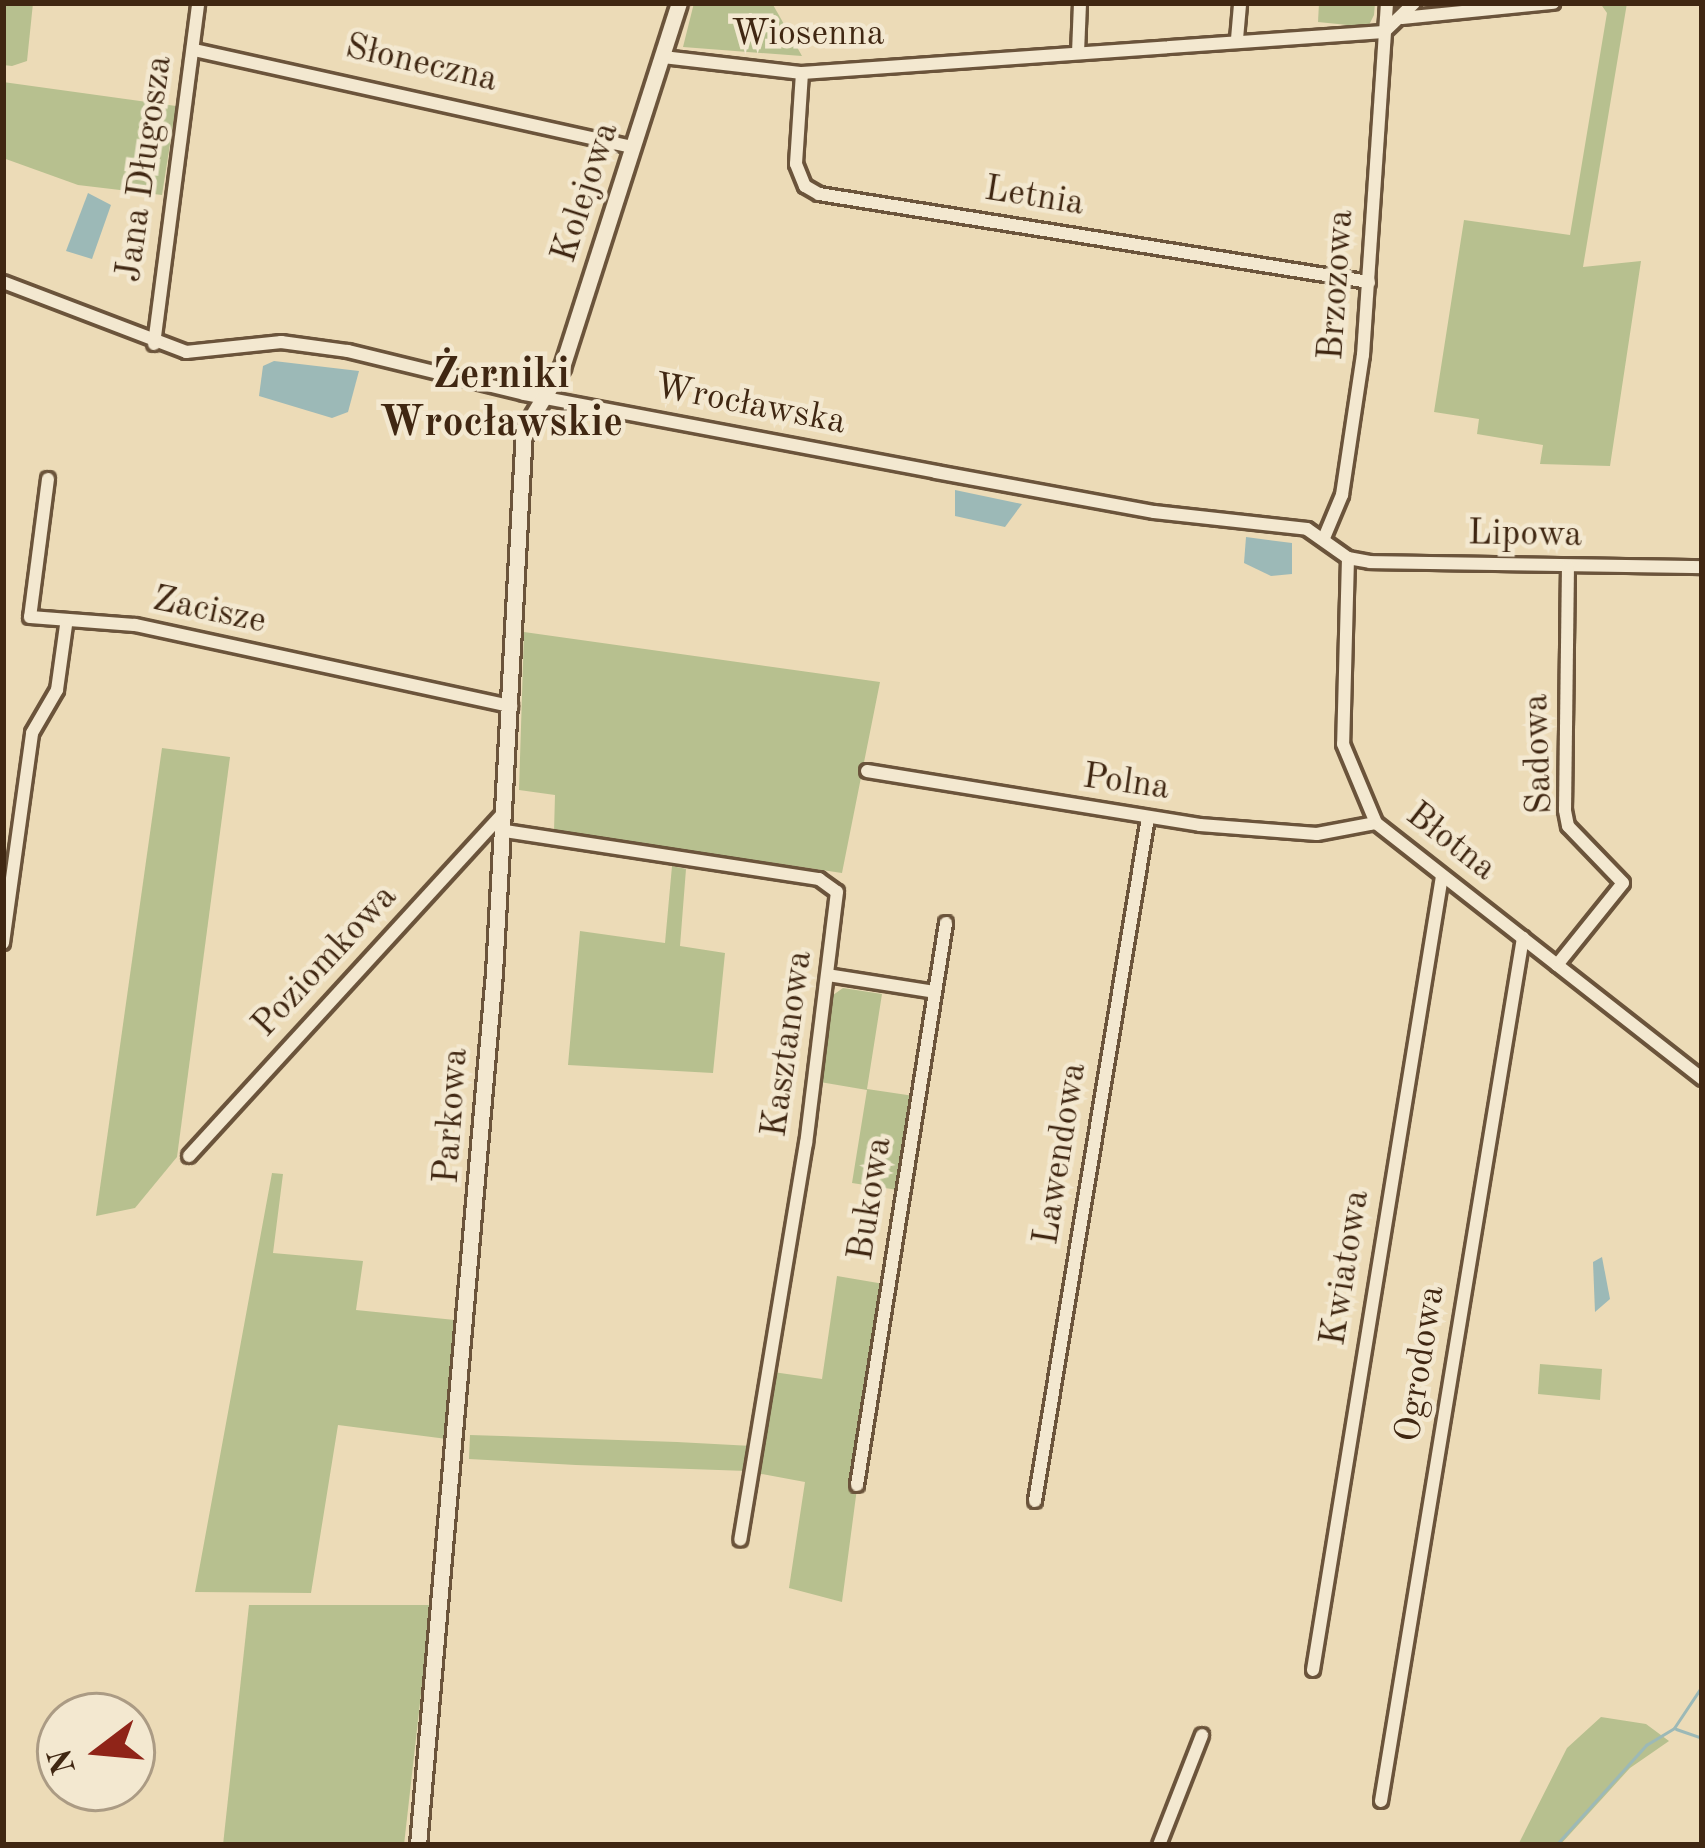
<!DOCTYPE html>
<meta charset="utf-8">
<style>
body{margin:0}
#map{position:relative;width:1705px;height:1848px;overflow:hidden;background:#ecdbb7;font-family:"Old Standard TT",serif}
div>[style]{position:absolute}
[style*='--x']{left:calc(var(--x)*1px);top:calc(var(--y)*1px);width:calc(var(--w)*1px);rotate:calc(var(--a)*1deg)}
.green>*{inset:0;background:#b7c08f}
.water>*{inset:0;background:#9cb9b7}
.stream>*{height:3px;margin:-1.5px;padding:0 1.5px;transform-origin:1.5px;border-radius:1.5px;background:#9cb9b7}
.roads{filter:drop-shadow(3px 0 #6b543b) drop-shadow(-3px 0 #6b543b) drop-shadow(0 3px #6b543b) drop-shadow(0 -3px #6b543b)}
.minor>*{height:12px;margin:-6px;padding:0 6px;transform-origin:6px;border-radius:6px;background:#f3e8d0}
.tertiary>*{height:15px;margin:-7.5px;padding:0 7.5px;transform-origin:7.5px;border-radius:7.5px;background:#f3e8d0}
span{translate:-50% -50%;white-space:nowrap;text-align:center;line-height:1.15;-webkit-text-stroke:9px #f3e8d0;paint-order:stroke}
.street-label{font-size:36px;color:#402712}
.quarter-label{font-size:42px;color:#402712;font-weight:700}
.frame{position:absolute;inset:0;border:6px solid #402712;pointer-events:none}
.north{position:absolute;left:36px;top:1692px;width:120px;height:120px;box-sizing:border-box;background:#f3e8d0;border:3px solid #ab9b84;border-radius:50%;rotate:254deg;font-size:33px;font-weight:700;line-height:48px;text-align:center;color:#402712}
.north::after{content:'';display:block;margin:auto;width:42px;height:54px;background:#8f2418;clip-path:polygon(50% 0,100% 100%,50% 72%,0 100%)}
</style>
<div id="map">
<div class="green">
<div style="clip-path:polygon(3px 3px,33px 3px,27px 61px,12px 66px,3px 65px)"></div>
<div style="clip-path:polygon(694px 3px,772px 3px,802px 56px,683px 47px)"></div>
<div style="clip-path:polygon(1319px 3px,1375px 3px,1374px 15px,1368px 27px,1318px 22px)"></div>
<div style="clip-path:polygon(1600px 3px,1627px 3px,1583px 267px,1641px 261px,1610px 466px,1540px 464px,1543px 445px,1477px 434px,1479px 419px,1434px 412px,1464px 220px,1570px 235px,1607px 13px)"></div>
<div style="clip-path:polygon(3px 82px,176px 106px,162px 195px,78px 185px,3px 158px)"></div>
<div style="clip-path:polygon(524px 632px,880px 682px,842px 873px,554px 831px,555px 795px,519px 790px)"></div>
<div style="clip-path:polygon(162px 748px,230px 757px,177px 1157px,135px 1208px,96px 1216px)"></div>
<div style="clip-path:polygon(672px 866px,686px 869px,680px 946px,725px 953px,713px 1073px,568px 1065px,580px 931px,665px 943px)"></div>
<div style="clip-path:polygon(843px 988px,882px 994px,867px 1089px,914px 1096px,898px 1190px,852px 1183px,867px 1090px,820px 1082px,833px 995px)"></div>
<div style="clip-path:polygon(272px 1173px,283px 1174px,273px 1253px,363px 1261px,356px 1310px,455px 1320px,447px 1439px,338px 1425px,311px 1593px,195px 1592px)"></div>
<div style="clip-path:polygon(837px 1276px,884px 1284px,842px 1602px,789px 1588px,805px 1482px,756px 1473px,773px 1372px,822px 1379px)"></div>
<div style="clip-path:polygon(1540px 1364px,1602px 1369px,1600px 1400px,1538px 1394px)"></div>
<div style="clip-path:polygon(470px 1435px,677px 1442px,752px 1446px,747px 1471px,576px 1465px,469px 1459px)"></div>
<div style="clip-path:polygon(249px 1605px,431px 1605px,404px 1845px,223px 1845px)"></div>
<div style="clip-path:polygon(1601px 1717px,1646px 1724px,1669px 1741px,1630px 1768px,1560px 1845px,1518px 1845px,1567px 1748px)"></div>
</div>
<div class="water">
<div style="clip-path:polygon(88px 193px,111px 205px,92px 259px,66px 251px)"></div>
<div style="clip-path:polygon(274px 361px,359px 371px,348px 412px,332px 418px,259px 396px,263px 366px)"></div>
<div style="clip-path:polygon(955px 490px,1022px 504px,1005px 527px,955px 516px)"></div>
<div style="clip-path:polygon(1246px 537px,1292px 543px,1292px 574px,1271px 576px,1244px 563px)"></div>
<div style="clip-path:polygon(1602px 1257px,1610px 1299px,1595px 1312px,1593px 1262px)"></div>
</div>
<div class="stream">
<div style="--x:1676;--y:1729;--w:28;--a:19"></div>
<div style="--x:1556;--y:1845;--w:135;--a:-48"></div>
<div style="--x:1646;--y:1745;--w:33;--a:-31"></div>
<div style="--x:1674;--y:1728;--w:50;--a:-56.3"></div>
</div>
<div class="roads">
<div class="minor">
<div style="--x:1402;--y:18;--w:152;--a:-5.7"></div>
<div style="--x:1384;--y:32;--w:42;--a:-44"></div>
<div style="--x:1237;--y:39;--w:36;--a:-85"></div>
<div style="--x:194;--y:50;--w:450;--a:12.5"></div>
<div style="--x:1078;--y:53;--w:50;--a:-87.7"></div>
<div style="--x:663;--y:57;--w:140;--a:6.6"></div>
<div style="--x:802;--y:73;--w:583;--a:-4.03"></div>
<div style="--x:802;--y:73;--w:91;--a:93.8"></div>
<div style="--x:796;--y:164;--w:24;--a:68"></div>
<div style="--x:805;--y:186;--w:16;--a:30"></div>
<div style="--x:819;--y:194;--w:557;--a:9.09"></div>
<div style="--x:3;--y:282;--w:196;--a:20.9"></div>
<div style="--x:186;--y:352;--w:96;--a:-6"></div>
<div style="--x:281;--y:342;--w:68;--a:7.7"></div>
<div style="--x:348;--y:351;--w:181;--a:13.7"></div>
<div style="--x:524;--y:394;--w:419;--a:10.7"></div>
<div style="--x:936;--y:472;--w:222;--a:10.4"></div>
<div style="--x:1154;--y:512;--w:154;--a:6.3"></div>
<div style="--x:1307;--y:529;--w:50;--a:35.3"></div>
<div style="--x:1348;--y:558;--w:22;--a:10"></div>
<div style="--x:1370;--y:562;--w:332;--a:0.9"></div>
<div style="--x:154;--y:344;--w:344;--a:-82.6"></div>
<div style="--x:48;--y:479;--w:139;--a:97.4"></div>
<div style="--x:30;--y:617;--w:105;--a:4.4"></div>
<div style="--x:135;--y:625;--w:385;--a:12.2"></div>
<div style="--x:1324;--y:538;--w:47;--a:-67.3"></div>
<div style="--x:1342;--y:495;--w:142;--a:-81.5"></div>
<div style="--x:1363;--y:355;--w:353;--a:-86.1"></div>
<div style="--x:1348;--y:558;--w:186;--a:91.5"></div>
<div style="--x:1343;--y:744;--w:86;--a:67.3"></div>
<div style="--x:1376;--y:823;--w:415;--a:38.1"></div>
<div style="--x:867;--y:771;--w:337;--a:9.2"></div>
<div style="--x:1200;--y:825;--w:117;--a:4.4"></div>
<div style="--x:1317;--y:834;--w:60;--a:-10.6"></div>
<div style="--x:505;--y:831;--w:318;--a:8.7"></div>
<div style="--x:819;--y:879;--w:22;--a:36"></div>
<div style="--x:837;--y:892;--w:253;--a:97"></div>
<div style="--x:806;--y:1143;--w:402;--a:99.4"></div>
<div style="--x:3;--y:943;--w:212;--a:-82.1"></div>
<div style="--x:32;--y:733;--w:50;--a:-59.8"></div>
<div style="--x:57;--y:690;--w:66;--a:-82.1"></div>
<div style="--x:1557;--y:965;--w:105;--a:-51.2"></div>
<div style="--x:1623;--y:883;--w:79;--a:-134"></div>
<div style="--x:1568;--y:826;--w:16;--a:-101"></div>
<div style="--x:1565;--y:810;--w:244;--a:-89.3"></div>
<div style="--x:828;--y:975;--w:108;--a:9"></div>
<div style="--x:189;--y:1156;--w:466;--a:-47.5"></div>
<div style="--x:857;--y:1485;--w:569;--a:-81"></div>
<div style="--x:1035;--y:1501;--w:692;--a:-80.61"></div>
<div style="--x:1313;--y:1670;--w:804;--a:-80.77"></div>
<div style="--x:1381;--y:1801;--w:875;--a:-80.66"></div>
<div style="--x:1159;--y:1845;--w:118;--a:-68.6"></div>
</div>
<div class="tertiary">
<div style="--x:418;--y:1845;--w:875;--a:-85.02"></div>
<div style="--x:494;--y:973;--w:544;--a:-86.84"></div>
<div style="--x:524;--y:430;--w:74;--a:-58.9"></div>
<div style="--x:562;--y:367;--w:382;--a:-72.2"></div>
</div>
</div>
<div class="street-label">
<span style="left:808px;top:36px">Wiosenna</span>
<span style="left:421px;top:65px;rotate:13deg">Słoneczna</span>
<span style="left:146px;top:169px;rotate:-82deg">Jana Długosza</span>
<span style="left:587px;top:193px;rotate:-72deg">Kolejowa</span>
<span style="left:1034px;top:198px;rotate:9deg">Letnia</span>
<span style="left:1338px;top:285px;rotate:-86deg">Brzozowa</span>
<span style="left:750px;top:406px;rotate:11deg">Wrocławska</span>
<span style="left:1525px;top:536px;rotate:1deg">Lipowa</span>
<span style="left:209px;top:612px;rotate:12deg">Zacisze</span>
<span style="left:1540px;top:754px;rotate:-92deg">Sadowa</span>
<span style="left:1126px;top:784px;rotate:8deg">Polna</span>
<span style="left:1450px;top:843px;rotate:38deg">Błotna</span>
<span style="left:326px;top:962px;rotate:-47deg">Poziomkowa</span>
<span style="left:789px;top:1044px;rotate:-82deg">Kasztanowa</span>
<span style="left:453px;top:1116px;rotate:-86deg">Parkowa</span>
<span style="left:1062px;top:1154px;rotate:-81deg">Lawendowa</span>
<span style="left:872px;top:1199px;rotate:-81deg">Bukowa</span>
<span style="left:1347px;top:1268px;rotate:-81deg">Kwiatowa</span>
<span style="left:1422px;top:1364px;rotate:-81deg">Ogrodowa</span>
</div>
<div class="quarter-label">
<span style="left:501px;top:400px">Żerniki<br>Wrocławskie</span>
</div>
<div class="frame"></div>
<div class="north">N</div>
</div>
